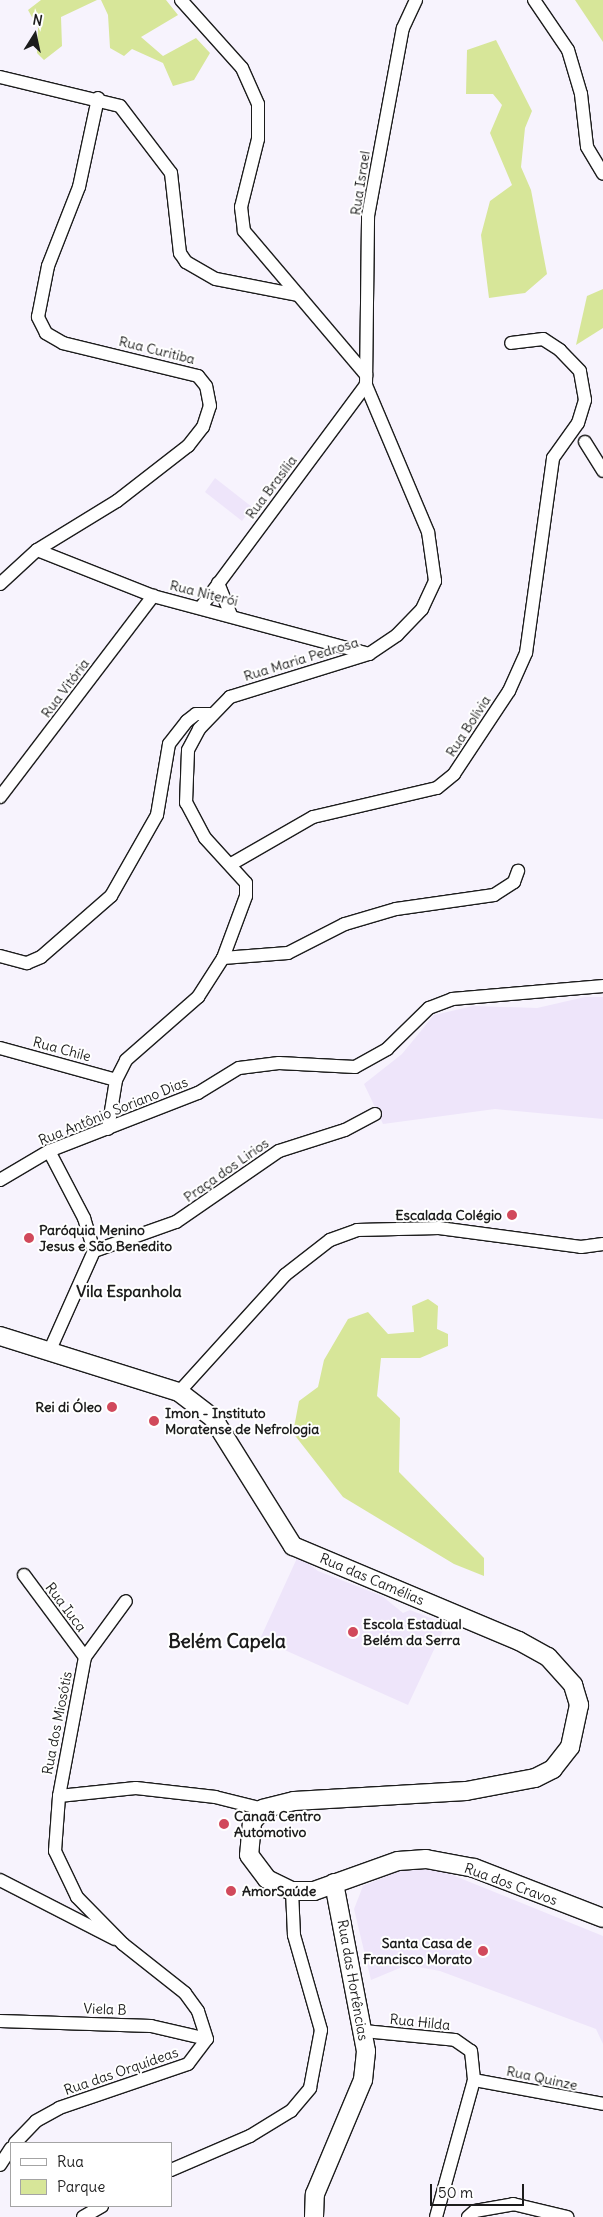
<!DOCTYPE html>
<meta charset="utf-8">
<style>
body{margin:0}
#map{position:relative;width:603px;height:2217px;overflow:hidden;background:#f7f3fd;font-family:Delius,sans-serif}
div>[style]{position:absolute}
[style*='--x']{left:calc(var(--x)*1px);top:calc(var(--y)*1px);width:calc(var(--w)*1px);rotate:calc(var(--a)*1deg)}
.built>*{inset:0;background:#eee5fa}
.green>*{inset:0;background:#d7e699}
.roads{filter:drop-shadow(1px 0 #1c1c1c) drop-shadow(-1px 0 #1c1c1c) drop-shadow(0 1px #1c1c1c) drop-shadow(0 -1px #1c1c1c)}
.minor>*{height:12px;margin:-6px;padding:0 6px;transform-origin:6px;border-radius:6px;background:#fff}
.secondary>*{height:18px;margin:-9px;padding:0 9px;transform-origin:9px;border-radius:9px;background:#fff}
.dots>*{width:14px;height:14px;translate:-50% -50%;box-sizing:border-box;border:2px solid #fff;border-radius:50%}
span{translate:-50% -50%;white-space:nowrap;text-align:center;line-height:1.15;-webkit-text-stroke:4px #fff;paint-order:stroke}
.street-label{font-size:14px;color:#1c1c1c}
.poi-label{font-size:14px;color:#1c1c1c;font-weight:700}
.right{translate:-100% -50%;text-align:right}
.left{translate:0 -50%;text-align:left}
.quarter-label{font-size:16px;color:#1c1c1c;font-weight:700}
.district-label{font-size:19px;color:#1c1c1c;font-weight:700}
.legend{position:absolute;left:10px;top:2142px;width:162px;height:65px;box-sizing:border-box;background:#fff;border:1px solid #a4a4a4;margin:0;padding:6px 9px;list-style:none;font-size:15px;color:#1c1c1c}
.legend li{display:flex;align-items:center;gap:10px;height:25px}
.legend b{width:25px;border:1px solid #a4a4a4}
.north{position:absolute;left:10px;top:10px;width:50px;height:50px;-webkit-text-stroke:4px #fff;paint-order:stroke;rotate:10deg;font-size:14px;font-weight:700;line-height:20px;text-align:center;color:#1c1c1c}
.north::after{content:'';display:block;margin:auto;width:18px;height:22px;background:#1c1c1c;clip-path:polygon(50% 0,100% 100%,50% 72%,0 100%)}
.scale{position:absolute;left:430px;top:2184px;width:94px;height:22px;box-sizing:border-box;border:2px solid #1c1c1c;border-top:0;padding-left:6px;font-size:15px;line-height:18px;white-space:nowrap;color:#1c1c1c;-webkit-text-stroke:4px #fff;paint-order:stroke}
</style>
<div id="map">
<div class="built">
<div style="clip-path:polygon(215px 478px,252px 507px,242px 521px,205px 492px)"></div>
<div style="clip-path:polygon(585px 997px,603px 997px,603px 1119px,495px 1109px,383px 1124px,364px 1084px,402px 1054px,434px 1015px,473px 1006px,537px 1008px)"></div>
<div style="clip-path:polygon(298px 1556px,318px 1571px,382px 1596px,403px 1613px,410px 1610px,446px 1624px,408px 1705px,260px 1639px)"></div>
<div style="clip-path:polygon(430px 1866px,603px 1936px,603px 2044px,596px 2029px,440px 1971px,407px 1965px,371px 1980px,354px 1909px,363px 1886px,399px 1871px)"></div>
</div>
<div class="green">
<div style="clip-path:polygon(41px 0,97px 0,61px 17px,62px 46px,44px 60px,37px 53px,38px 28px,28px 10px)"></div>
<div style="clip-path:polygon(101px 0,166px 0,178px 15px,141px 37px,163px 56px,196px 38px,210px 53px,194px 80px,173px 86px,163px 63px,132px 49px,124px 56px,110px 48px,108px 15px)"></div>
<div style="clip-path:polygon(575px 0,603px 0,603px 42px)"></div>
<div style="clip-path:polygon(496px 40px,532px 111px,525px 128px,521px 167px,531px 190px,547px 274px,525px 293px,489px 298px,481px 235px,490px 201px,512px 185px,490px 133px,502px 105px,493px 94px,466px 94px,467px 50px)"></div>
<div style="clip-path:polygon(603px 289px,603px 328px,576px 345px,587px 296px)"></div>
<div style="clip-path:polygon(428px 1299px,438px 1306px,437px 1329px,448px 1334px,448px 1346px,420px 1358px,381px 1358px,377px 1396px,400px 1418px,399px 1472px,484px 1558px,484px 1576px,454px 1564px,343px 1497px,293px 1433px,299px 1401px,318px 1387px,324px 1360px,348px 1319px,368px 1312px,388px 1334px,414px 1332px,412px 1306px)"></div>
</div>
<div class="roads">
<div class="minor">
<div style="--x:181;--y:0;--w:91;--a:48.1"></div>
<div style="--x:242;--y:68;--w:39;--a:66"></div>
<div style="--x:258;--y:104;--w:35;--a:90"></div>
<div style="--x:258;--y:139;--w:70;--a:104"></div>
<div style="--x:241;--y:207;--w:24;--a:83"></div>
<div style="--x:244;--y:231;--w:189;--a:49.7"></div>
<div style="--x:534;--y:0;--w:60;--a:55.8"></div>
<div style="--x:568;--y:50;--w:46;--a:73.5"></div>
<div style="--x:581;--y:94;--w:53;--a:83.5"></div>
<div style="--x:587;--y:147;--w:31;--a:59"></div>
<div style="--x:0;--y:77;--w:123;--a:13.6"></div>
<div style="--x:120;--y:106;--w:84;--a:52.7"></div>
<div style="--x:171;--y:173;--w:81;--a:83.6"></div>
<div style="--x:180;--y:253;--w:11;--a:56"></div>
<div style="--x:186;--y:262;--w:34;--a:30"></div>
<div style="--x:216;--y:279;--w:84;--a:11"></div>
<div style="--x:585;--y:442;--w:34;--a:58"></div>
<div style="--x:37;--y:550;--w:125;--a:21.6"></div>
<div style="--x:153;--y:596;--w:224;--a:15"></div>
<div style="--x:218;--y:583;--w:35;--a:68"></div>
<div style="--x:0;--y:584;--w:50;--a:-42.6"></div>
<div style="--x:37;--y:550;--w:94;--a:-31.5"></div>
<div style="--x:117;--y:501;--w:90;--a:-37.8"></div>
<div style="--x:188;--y:446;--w:24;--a:-52"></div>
<div style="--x:203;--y:427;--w:22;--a:-72"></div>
<div style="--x:210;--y:406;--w:20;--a:-101"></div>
<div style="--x:206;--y:386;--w:13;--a:-129"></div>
<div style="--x:198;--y:376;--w:139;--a:-166.3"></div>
<div style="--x:63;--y:343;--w:20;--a:-150"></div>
<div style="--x:46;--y:333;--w:18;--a:-117"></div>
<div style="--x:38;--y:317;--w:52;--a:-78.9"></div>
<div style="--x:48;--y:266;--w:85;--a:-68.6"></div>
<div style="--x:79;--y:187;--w:91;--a:-77.9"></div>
<div style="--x:201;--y:607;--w:277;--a:-53.4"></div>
<div style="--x:0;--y:797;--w:253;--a:-52.7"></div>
<div style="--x:233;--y:863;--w:92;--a:-29.9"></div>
<div style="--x:313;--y:817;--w:127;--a:-13.2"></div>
<div style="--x:437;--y:788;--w:22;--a:-39"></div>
<div style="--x:454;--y:774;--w:100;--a:-56.5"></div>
<div style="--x:509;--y:691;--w:42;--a:-65.9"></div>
<div style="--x:526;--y:653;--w:197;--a:-82.1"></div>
<div style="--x:553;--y:458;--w:43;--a:-54.5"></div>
<div style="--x:578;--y:423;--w:24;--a:-73"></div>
<div style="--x:585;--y:400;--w:29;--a:-100"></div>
<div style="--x:580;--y:371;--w:29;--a:-134"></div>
<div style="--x:560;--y:350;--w:20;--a:-147"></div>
<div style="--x:543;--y:339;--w:32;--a:173"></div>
<div style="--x:0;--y:956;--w:28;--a:15"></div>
<div style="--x:27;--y:963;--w:15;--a:-23"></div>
<div style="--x:41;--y:957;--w:93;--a:-41.1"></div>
<div style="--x:111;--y:896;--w:93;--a:-60.4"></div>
<div style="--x:157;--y:815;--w:72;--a:-80.4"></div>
<div style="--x:169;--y:744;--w:29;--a:-52"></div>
<div style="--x:187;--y:721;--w:11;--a:-38"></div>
<div style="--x:196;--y:714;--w:14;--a:0"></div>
<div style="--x:223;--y:958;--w:65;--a:-4.4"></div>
<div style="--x:288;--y:953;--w:64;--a:-27"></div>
<div style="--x:345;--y:924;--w:53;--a:-16.4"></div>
<div style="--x:396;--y:909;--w:99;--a:-8.1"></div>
<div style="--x:494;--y:895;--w:24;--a:-33"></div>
<div style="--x:514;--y:882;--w:12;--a:-70"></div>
<div style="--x:0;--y:1048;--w:120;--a:15.4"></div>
<div style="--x:108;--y:1129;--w:50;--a:-80.7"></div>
<div style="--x:116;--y:1080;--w:22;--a:-63"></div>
<div style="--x:126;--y:1060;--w:96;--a:-41.2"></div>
<div style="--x:198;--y:997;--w:46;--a:-57.3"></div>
<div style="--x:223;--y:958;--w:66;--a:-69.6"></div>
<div style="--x:246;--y:896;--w:13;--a:-90"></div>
<div style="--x:246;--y:883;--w:61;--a:-132.3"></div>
<div style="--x:205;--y:838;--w:40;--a:-118"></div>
<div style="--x:186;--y:803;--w:53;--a:-87.8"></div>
<div style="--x:188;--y:750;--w:24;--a:-62"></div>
<div style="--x:199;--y:729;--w:45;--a:-45.9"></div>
<div style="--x:230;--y:697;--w:145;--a:-17.2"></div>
<div style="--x:369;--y:654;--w:34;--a:-34"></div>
<div style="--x:397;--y:635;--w:36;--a:-46"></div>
<div style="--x:422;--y:609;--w:31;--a:-65"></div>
<div style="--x:435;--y:581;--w:49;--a:-98.1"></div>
<div style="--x:428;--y:532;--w:160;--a:-112.9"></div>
<div style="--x:366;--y:385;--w:169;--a:-89.3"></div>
<div style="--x:368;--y:216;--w:191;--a:-79.5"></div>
<div style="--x:403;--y:28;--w:31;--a:-65"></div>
<div style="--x:49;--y:1151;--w:76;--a:62.4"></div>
<div style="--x:84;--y:1218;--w:34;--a:73"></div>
<div style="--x:94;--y:1251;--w:108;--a:114"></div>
<div style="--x:0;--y:1180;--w:57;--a:-30.6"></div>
<div style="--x:49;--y:1151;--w:160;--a:-21.3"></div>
<div style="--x:198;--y:1093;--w:48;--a:-31.4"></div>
<div style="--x:239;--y:1068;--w:40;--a:-7.1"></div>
<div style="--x:279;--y:1063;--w:76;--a:3"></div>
<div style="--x:355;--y:1067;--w:37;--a:-29"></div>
<div style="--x:387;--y:1049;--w:59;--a:-44.3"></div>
<div style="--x:429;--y:1008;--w:25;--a:-21"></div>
<div style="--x:452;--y:999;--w:152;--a:-4.9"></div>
<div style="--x:94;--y:1251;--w:87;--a:-19.5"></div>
<div style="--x:176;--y:1222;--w:125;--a:-34.6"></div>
<div style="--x:279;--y:1151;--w:69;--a:-17.7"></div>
<div style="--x:345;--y:1130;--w:34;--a:-28"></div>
<div style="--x:179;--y:1392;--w:158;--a:-47.8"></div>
<div style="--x:285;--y:1275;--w:57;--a:-37.9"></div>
<div style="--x:330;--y:1240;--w:29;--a:-20"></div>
<div style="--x:357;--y:1230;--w:82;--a:-1.4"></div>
<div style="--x:439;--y:1228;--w:143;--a:7.6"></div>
<div style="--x:581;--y:1247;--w:22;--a:-8"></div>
<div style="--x:24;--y:1575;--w:102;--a:53.4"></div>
<div style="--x:59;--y:1796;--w:77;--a:-5.9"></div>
<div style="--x:136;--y:1788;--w:80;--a:6.5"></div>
<div style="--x:215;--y:1797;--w:49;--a:14"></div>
<div style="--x:0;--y:1880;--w:129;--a:27.2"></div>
<div style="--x:0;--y:2021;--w:151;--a:1.9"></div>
<div style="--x:151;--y:2026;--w:57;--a:13.1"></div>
<div style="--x:364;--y:2031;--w:91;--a:5.6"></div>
<div style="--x:455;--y:2040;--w:19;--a:35"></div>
<div style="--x:471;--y:2051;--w:29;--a:84"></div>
<div style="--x:474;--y:2080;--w:142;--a:105.5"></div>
<div style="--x:474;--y:2080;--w:131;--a:10.5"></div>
<div style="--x:15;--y:2143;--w:30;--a:-46"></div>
<div style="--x:36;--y:2121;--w:26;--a:-29"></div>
<div style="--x:59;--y:2108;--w:136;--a:-18.8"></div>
<div style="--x:188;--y:2064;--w:31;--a:-53"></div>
<div style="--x:207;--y:2039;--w:29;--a:-108"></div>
<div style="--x:198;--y:2011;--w:22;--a:-126"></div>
<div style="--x:185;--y:1993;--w:79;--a:-141.7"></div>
<div style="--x:123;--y:1944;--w:66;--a:-134.4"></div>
<div style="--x:77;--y:1897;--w:51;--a:-115.6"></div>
<div style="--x:55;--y:1851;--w:55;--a:-85.8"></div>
<div style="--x:59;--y:1796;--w:141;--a:-79.4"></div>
<div style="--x:85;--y:1657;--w:69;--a:-53.8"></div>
<div style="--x:0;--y:2165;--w:20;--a:-57"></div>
<div style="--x:171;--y:2170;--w:86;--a:-23.3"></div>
<div style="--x:250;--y:2136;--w:48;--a:-31.4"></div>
<div style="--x:291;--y:2111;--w:30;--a:-50"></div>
<div style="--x:310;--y:2088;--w:59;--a:-79.3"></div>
<div style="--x:321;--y:2030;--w:99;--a:-105.9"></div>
<div style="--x:294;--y:1935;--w:44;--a:-92.6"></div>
<div style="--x:83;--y:2217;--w:22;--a:-30"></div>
<div style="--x:468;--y:2217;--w:9;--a:-41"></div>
<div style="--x:475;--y:2211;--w:39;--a:-10"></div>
<div style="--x:513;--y:2204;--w:56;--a:13.5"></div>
</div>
<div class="secondary">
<div style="--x:0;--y:1336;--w:188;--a:17.4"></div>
<div style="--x:179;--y:1392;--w:43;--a:37.4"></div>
<div style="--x:213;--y:1418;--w:151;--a:58"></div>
<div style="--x:293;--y:1546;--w:245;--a:22.8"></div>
<div style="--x:519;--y:1641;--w:33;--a:29"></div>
<div style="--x:548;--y:1657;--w:38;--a:48"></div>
<div style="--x:573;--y:1685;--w:21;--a:73"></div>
<div style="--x:579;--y:1705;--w:43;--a:102.1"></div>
<div style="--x:570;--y:1747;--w:28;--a:128"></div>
<div style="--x:553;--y:1769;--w:20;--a:153"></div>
<div style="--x:535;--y:1778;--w:70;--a:169.3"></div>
<div style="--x:466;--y:1791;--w:172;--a:176.7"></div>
<div style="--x:294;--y:1801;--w:32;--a:166"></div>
<div style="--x:263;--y:1809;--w:17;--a:130"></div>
<div style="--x:252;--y:1822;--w:33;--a:95"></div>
<div style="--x:249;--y:1855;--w:30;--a:53"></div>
<div style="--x:267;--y:1879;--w:28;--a:26"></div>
<div style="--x:292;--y:1891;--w:22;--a:0"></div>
<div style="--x:314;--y:1891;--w:89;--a:-19.7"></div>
<div style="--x:398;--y:1861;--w:28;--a:-4"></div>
<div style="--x:426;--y:1859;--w:49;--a:10.6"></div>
<div style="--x:474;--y:1868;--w:138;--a:21.2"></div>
<div style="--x:314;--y:2217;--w:23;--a:-88"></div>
<div style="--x:315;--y:2194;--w:124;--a:-67.2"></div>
<div style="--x:363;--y:2080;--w:29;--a:-84"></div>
<div style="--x:366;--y:2051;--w:171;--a:-100.8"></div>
</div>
</div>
<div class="dots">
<div style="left:512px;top:1215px;background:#d1495b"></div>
<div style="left:29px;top:1238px;background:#d1495b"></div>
<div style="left:112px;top:1407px;background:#d1495b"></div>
<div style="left:154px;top:1421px;background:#d1495b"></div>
<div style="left:353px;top:1632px;background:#d1495b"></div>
<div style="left:224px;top:1824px;background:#d1495b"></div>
<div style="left:231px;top:1891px;background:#d1495b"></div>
<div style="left:483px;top:1951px;background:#d1495b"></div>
</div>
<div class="street-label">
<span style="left:360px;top:183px;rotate:-81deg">Rua Israel</span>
<span style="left:157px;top:350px;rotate:14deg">Rua Curitiba</span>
<span style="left:271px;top:487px;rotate:-53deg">Rua Brasília</span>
<span style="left:204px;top:593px;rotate:14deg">Rua Niterói</span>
<span style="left:301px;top:659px;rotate:-17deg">Rua Maria Pedrosa</span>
<span style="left:65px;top:688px;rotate:-53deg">Rua Vitória</span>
<span style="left:468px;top:726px;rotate:-57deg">Rua Bolívia</span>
<span style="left:62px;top:1049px;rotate:15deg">Rua Chile</span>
<span style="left:113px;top:1111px;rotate:-22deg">Rua Antônio Soriano Dias</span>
<span style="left:226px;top:1170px;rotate:-35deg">Praça dos Lirios</span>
<span style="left:372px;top:1579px;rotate:23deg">Rua das Camélias</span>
<span style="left:66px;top:1607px;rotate:53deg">Rua Iuca</span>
<span style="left:57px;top:1723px;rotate:-79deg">Rua dos Miosótis</span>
<span style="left:511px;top:1884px;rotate:20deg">Rua dos Cravos</span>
<span style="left:353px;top:1980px;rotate:80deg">Rua das Hortências</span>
<span style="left:105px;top:2009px;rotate:2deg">Viela B</span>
<span style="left:420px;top:2022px;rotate:6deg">Rua Hilda</span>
<span style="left:121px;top:2071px;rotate:-19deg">Rua das Orquídeas</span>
<span style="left:542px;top:2078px;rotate:12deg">Rua Quinze</span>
</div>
<div class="poi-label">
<span class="right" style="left:502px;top:1215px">Escalada Colégio</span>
<span class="left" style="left:39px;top:1238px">Paróquia Menino<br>Jesus e São Benedito</span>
<span class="right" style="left:102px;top:1407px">Rei di Óleo</span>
<span class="left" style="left:165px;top:1421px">Imon - Instituto<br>Moratense de Nefrologia</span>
<span class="left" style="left:363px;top:1632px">Escola Estadual<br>Belém da Serra</span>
<span class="left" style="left:234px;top:1824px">Canaã Centro<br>Automotivo</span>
<span class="left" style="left:242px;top:1891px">AmorSaúde</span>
<span class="right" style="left:472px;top:1951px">Santa Casa de<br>Francisco Morato</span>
</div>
<div class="quarter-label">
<span style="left:129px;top:1291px">Vila Espanhola</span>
</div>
<div class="district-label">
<span style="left:227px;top:1642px">Belém Capela</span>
</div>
<ul class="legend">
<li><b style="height:6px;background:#fff"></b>Rua</li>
<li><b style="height:14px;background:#d7e699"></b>Parque</li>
</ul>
<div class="north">N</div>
<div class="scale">50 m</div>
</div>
